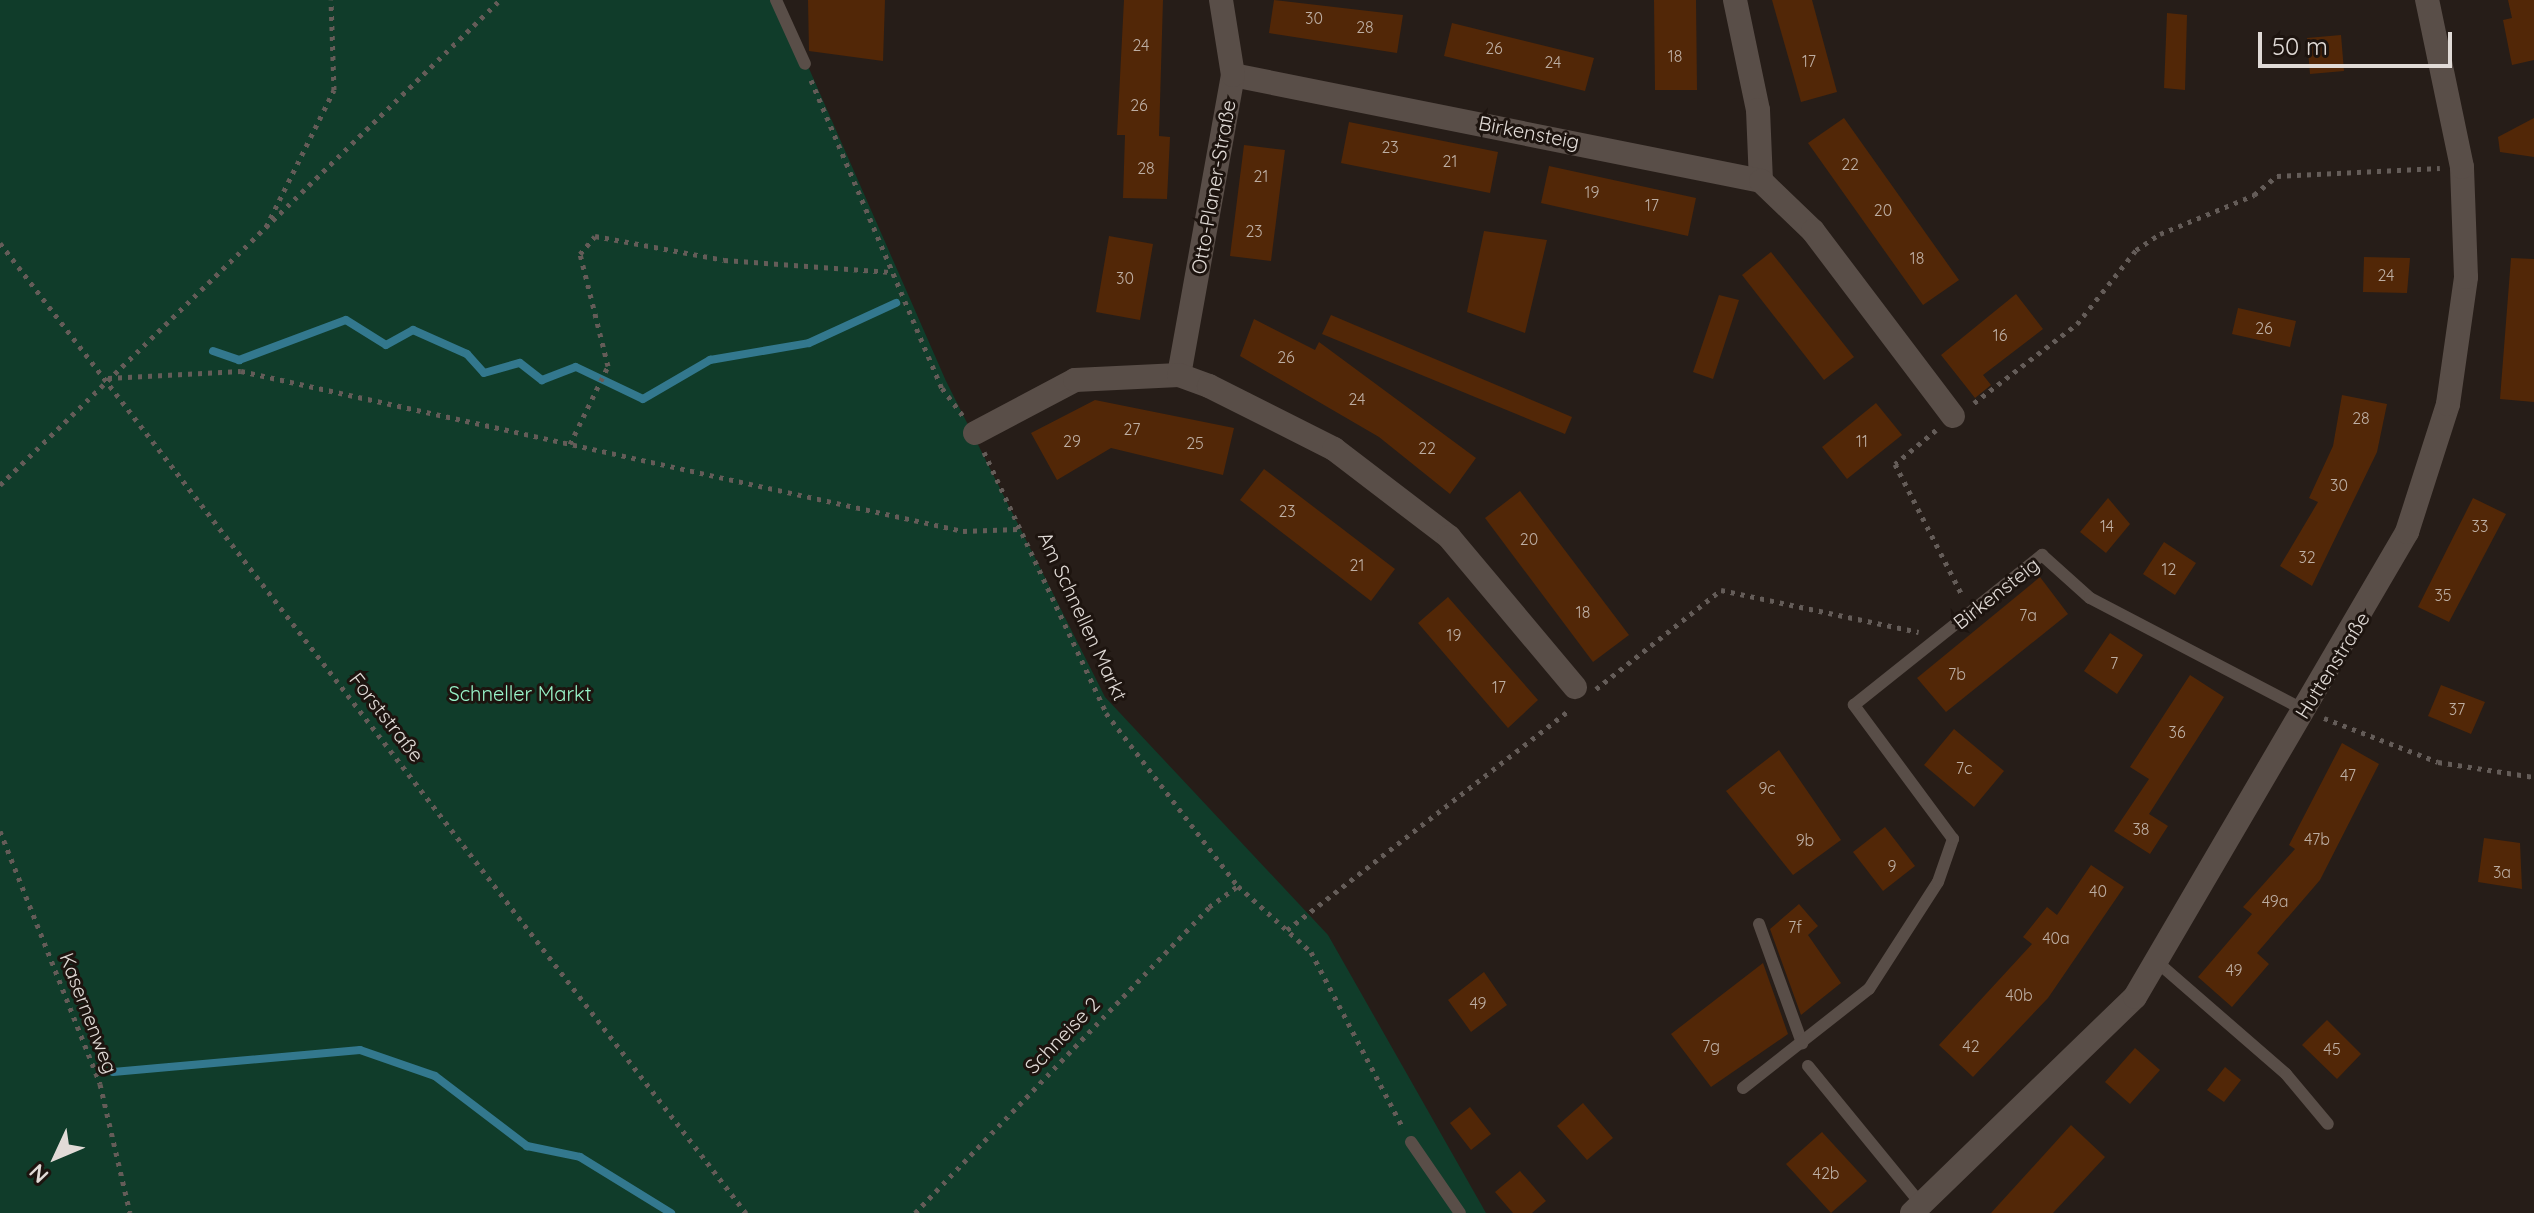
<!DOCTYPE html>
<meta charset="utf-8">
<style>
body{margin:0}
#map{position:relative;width:2534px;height:1213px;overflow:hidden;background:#261d18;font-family:Quicksand,sans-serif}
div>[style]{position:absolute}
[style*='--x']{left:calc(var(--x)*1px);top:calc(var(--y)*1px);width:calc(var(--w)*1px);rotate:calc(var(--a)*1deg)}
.green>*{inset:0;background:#103c2a}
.stream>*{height:8px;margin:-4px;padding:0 4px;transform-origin:4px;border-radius:4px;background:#33788e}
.building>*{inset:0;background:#522707}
.path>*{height:5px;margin-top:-2.5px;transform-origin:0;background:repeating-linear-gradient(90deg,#645c58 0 4px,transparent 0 10px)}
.lane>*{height:12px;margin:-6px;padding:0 6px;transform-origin:6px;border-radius:6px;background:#594e48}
.street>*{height:24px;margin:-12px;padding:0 12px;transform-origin:12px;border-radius:12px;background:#594e48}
span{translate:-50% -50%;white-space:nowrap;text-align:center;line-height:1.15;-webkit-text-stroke:6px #1d140f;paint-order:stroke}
.number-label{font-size:16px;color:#bdaea3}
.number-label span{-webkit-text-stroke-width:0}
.street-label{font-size:20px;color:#e1dbd7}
.park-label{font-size:20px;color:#99f5ca}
.north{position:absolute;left:16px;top:1117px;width:80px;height:80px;-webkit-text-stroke:6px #1d140f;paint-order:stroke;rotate:226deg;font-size:22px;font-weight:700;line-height:32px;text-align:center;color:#e1dbd7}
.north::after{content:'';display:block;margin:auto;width:28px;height:36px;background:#e1dbd7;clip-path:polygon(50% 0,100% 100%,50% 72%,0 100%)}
.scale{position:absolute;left:2258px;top:32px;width:194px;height:36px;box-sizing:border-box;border:4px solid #e1dbd7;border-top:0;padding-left:10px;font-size:24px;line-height:28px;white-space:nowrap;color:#e1dbd7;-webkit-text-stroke:6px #1d140f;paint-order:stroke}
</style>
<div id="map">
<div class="green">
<div style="clip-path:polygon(0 0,779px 0,946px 381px,1105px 697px,1328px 935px,1486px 1213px,0 1213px)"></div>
</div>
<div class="stream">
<div style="--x:213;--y:351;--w:28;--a:19"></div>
<div style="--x:239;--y:360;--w:114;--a:-20.5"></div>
<div style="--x:346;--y:320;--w:47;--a:32"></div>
<div style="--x:386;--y:345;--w:31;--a:-29"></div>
<div style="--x:413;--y:330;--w:59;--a:24"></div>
<div style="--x:467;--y:354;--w:25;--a:48"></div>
<div style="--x:484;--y:373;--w:37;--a:-16"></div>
<div style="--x:520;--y:363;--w:28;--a:38"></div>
<div style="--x:542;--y:380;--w:36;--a:-21"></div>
<div style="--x:576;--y:367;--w:74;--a:25.5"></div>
<div style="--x:643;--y:399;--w:78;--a:-30.2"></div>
<div style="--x:710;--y:360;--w:100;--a:-9.7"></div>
<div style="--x:809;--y:343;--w:96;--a:-24.7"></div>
<div style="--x:113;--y:1072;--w:248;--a:-5.1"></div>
<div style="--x:360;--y:1050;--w:79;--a:19.1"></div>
<div style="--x:435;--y:1076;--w:116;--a:37.3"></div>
<div style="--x:527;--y:1146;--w:54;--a:11.7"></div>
<div style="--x:580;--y:1157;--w:107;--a:31.6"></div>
</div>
<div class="building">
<div style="clip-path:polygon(808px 0,885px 0,883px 61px,809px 51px)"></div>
<div style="clip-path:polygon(1124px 0,1163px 0,1159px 136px,1170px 137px,1167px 199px,1123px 198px,1125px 135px,1117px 135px)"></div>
<div style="clip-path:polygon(1274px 0,1403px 15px,1397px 53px,1269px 33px)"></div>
<div style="clip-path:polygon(1654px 0,1696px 0,1697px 90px,1655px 90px)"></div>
<div style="clip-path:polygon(1772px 0,1812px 0,1837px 92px,1801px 102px)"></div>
<div style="clip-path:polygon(2508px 0,2534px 0,2534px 60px,2512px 65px,2503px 20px,2512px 18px)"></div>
<div style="clip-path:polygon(2167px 13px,2187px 15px,2185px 90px,2164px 88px)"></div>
<div style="clip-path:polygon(1452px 23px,1594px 58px,1585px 91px,1444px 56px)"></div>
<div style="clip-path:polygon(2341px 35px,2344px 71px,2310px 74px,2307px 38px)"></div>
<div style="clip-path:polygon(1844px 118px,1959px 280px,1923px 305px,1808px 143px)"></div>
<div style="clip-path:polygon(2534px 118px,2534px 157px,2500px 152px,2498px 137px)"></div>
<div style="clip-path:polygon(1349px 122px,1498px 152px,1490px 193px,1341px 163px)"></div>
<div style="clip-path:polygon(1244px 145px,1285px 150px,1271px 261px,1230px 256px)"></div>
<div style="clip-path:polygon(1549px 166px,1696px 198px,1688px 236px,1541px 203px)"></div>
<div style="clip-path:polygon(1484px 231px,1547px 240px,1525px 333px,1467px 312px)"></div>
<div style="clip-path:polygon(1109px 236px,1153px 244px,1140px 320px,1096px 312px)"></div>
<div style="clip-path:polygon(1771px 252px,1854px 357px,1824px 380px,1742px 275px)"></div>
<div style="clip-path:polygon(2364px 257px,2410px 258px,2407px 293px,2363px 292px)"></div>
<div style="clip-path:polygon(2511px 258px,2534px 259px,2534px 402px,2500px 399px)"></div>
<div style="clip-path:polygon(2016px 294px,2043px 329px,1983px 375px,1991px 385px,1975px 398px,1941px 355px)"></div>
<div style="clip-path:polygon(1719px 295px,1739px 300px,1713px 379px,1693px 372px)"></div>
<div style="clip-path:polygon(2238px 308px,2296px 321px,2290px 347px,2232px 334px)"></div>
<div style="clip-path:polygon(1331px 315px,1572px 417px,1565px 434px,1322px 334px)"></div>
<div style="clip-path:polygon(1254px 319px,1315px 350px,1319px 342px,1476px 458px,1450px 494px,1379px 437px,1240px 356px)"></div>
<div style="clip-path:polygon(2342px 395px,2387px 404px,2377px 452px,2312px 586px,2280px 566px,2318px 502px,2309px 498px,2333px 446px)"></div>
<div style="clip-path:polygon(1095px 400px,1234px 428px,1223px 475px,1111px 448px,1057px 480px,1031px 433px)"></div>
<div style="clip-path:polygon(1876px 403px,1902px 435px,1847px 479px,1822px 447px)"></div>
<div style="clip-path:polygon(1264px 469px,1395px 569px,1371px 601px,1240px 500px)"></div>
<div style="clip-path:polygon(1520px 491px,1629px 635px,1593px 662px,1485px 518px)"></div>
<div style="clip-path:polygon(2108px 498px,2130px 524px,2106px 553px,2080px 532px)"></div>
<div style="clip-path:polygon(2473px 498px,2506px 514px,2449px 622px,2418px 607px)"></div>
<div style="clip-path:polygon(2164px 542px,2196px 563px,2175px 595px,2143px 574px)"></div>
<div style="clip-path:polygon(2040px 577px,2068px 614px,1946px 712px,1917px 678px)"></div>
<div style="clip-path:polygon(1448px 597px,1538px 700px,1508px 728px,1418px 623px)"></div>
<div style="clip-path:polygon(2110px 633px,2143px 655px,2117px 694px,2084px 671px)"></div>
<div style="clip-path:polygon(2190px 675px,2224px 697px,2149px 814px,2168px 826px,2150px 854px,2114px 831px,2149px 779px,2130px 767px)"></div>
<div style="clip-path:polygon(2441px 685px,2485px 702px,2471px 734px,2428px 716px)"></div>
<div style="clip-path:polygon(1954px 729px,2004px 771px,1974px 807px,1924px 765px)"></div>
<div style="clip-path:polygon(2342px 743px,2379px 764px,2320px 880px,2257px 953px,2269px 964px,2232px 1007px,2198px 977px,2252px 914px,2243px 907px,2295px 849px,2289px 845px)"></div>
<div style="clip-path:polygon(1779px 750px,1841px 840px,1793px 875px,1726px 791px)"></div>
<div style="clip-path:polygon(1885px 827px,1915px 866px,1883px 891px,1853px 852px)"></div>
<div style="clip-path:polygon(2484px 838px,2520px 843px,2522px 889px,2478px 882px)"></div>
<div style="clip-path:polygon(2091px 865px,2124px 887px,2048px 998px,1973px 1077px,1939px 1045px,2032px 944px,2023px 937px,2047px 907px,2057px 915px)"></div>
<div style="clip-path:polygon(1799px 904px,1818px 926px,1808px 935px,1841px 983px,1801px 1015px,1770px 929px)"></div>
<div style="clip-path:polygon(1763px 963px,1788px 1034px,1711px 1087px,1671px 1034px)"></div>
<div style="clip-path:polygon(1484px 972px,1507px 1005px,1471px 1032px,1448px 1000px)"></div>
<div style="clip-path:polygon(2327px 1020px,2361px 1054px,2337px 1079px,2302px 1045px)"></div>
<div style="clip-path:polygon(2135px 1048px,2160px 1070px,2130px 1104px,2105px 1082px)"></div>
<div style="clip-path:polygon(2225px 1067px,2241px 1080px,2224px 1102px,2207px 1090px)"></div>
<div style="clip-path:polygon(1583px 1103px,1613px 1138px,1587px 1160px,1557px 1126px)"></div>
<div style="clip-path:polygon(1470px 1107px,1491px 1134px,1471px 1150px,1450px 1123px)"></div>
<div style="clip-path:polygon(2071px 1125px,2105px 1157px,2053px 1213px,1991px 1213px)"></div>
<div style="clip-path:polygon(1822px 1132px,1867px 1181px,1831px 1213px,1786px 1164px)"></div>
<div style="clip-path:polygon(1520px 1171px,1546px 1201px,1532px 1213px,1513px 1213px,1495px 1192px)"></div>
</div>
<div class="path">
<div style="--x:811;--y:80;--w:335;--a:67"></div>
<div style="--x:942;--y:388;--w:35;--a:53"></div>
<div style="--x:266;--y:227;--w:153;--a:-63.6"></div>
<div style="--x:334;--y:90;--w:90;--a:-91.9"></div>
<div style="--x:0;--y:243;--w:1224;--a:52.44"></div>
<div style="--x:108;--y:378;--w:133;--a:-3"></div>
<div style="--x:241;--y:371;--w:740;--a:12.5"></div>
<div style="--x:963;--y:531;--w:58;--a:-2"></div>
<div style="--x:1974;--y:403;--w:130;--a:-37.5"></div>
<div style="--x:2077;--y:324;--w:95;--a:-51.4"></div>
<div style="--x:2136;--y:250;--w:29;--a:-34"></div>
<div style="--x:2160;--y:234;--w:102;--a:-22.5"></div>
<div style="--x:2254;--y:195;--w:30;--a:-40"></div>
<div style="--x:2277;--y:176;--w:163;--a:-2.8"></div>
<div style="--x:1936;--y:430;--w:53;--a:140.3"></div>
<div style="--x:1895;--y:464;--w:149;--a:62.9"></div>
<div style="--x:570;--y:444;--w:87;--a:-64"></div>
<div style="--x:608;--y:366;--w:115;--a:-104"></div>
<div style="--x:580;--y:254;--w:23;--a:-50"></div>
<div style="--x:595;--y:236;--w:131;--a:10.5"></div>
<div style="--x:724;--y:260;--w:167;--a:4.1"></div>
<div style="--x:984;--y:452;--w:288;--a:64.9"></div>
<div style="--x:1106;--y:713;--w:218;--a:52.7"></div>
<div style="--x:1238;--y:886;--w:98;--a:42.1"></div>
<div style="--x:1311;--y:952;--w:199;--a:62.4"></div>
<div style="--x:0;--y:485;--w:697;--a:-44.13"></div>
<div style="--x:1596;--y:689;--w:159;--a:-38.4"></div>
<div style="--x:1721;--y:590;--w:202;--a:12"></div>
<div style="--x:2324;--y:718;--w:122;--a:21.1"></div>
<div style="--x:2438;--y:762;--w:97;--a:8.9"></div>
<div style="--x:0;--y:831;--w:272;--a:68.4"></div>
<div style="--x:100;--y:1084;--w:132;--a:76.9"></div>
<div style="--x:1287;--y:930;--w:358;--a:-37.9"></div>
<div style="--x:915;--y:1213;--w:424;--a:-46.1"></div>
<div style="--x:1209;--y:907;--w:36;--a:-36"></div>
</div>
<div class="lane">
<div style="--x:776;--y:0;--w:70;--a:65.6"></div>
<div style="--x:1759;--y:924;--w:127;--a:70.1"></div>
<div style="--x:2156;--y:961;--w:172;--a:41"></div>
<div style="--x:2286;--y:1074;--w:65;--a:50"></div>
<div style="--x:1808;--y:1066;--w:178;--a:50.7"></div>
<div style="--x:1743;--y:1088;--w:160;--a:-38.2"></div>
<div style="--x:1869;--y:989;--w:127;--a:-57.2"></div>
<div style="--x:1938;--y:882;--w:46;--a:-70.8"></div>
<div style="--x:1953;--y:839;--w:167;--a:-126.5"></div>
<div style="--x:1854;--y:705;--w:241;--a:-38.6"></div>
<div style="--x:2042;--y:555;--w:64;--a:41.9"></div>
<div style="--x:2090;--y:598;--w:242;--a:27.6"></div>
<div style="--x:1411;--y:1142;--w:86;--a:55.4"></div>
</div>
<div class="street">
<div style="--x:1735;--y:0;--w:112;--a:78.2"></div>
<div style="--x:1758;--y:110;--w:71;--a:87.6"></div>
<div style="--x:1233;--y:75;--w:539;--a:11.35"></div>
<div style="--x:1761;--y:181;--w:72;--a:43.9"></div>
<div style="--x:1813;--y:231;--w:232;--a:52.9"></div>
<div style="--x:1179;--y:375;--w:305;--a:-79.8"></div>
<div style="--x:1233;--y:75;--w:76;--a:-99.1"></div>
<div style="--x:975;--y:433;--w:113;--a:-27.9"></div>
<div style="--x:1075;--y:380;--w:104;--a:-2.8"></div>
<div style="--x:1179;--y:375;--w:32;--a:20"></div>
<div style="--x:1209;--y:386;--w:140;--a:26.7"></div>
<div style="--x:1334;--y:449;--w:145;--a:37.4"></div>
<div style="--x:1449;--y:537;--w:196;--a:50"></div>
<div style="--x:1912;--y:1213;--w:310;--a:-44.1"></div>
<div style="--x:2135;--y:997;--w:539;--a:-59.67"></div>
<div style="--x:2407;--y:532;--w:134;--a:-72.2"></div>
<div style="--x:2448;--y:404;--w:128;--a:-81.9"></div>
<div style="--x:2466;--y:277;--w:110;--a:-92.1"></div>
<div style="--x:2462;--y:167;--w:171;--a:-101.8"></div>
</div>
<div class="number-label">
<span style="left:1314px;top:18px">30</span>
<span style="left:1365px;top:27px">28</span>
<span style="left:1141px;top:45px">24</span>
<span style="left:1494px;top:48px">26</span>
<span style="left:1675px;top:56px">18</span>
<span style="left:1809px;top:61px">17</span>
<span style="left:1553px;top:62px">24</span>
<span style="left:1139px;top:105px">26</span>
<span style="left:1390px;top:147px">23</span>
<span style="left:1450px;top:161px">21</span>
<span style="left:1850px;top:164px">22</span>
<span style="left:1146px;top:168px">28</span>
<span style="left:1261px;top:176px">21</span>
<span style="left:1592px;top:192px">19</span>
<span style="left:1652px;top:205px">17</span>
<span style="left:1883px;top:210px">20</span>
<span style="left:1254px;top:231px">23</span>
<span style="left:1917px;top:258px">18</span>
<span style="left:2386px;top:275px">24</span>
<span style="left:1125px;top:278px">30</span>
<span style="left:2264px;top:328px">26</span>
<span style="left:2000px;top:335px">16</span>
<span style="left:1286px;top:357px">26</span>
<span style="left:1357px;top:399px">24</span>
<span style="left:2361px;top:418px">28</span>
<span style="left:1132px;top:429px">27</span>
<span style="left:1072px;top:441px">29</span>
<span style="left:1862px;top:441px">11</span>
<span style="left:1195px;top:443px">25</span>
<span style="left:1427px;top:448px">22</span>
<span style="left:2339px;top:485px">30</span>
<span style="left:1287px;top:511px">23</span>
<span style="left:2107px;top:526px">14</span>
<span style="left:2480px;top:526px">33</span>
<span style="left:1529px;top:539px">20</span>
<span style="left:2307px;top:557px">32</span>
<span style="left:1357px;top:565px">21</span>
<span style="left:2169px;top:569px">12</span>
<span style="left:2443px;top:595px">35</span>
<span style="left:1583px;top:612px">18</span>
<span style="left:2028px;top:615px">7a</span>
<span style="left:1454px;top:635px">19</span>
<span style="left:2114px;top:663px">7</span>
<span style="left:1957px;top:674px">7b</span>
<span style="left:1499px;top:687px">17</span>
<span style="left:2457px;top:709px">37</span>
<span style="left:2177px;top:732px">36</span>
<span style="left:1964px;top:768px">7c</span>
<span style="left:2348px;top:775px">47</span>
<span style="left:1767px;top:788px">9c</span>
<span style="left:2141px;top:829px">38</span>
<span style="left:2317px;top:839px">47b</span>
<span style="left:1805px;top:840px">9b</span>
<span style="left:1892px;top:866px">9</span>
<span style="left:2502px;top:872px">3a</span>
<span style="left:2098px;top:891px">40</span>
<span style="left:2275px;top:901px">49a</span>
<span style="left:1795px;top:927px">7f</span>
<span style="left:2056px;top:938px">40a</span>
<span style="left:2234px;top:970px">49</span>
<span style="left:2019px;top:995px">40b</span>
<span style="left:1478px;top:1003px">49</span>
<span style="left:1711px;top:1046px">7g</span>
<span style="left:1971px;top:1046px">42</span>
<span style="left:2332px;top:1049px">45</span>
<span style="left:1826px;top:1173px">42b</span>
</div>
<div class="street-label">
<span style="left:1529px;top:132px;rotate:11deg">Birkensteig</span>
<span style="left:1213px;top:187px;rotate:-80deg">Otto-Planer-Straße</span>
<span style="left:1996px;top:593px;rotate:-38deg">Birkensteig</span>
<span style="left:1083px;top:616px;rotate:65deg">Am Schnellen Markt</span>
<span style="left:2332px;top:665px;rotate:-58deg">Huttenstraße</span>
<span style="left:387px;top:717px;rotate:52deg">Forststraße</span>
<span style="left:89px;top:1013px;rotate:69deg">Kasernenweg</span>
<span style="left:1062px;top:1035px;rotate:-46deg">Schneise 2</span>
</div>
<div class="park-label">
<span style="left:520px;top:693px">Schneller Markt</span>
</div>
<div class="north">N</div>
<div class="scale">50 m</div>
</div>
